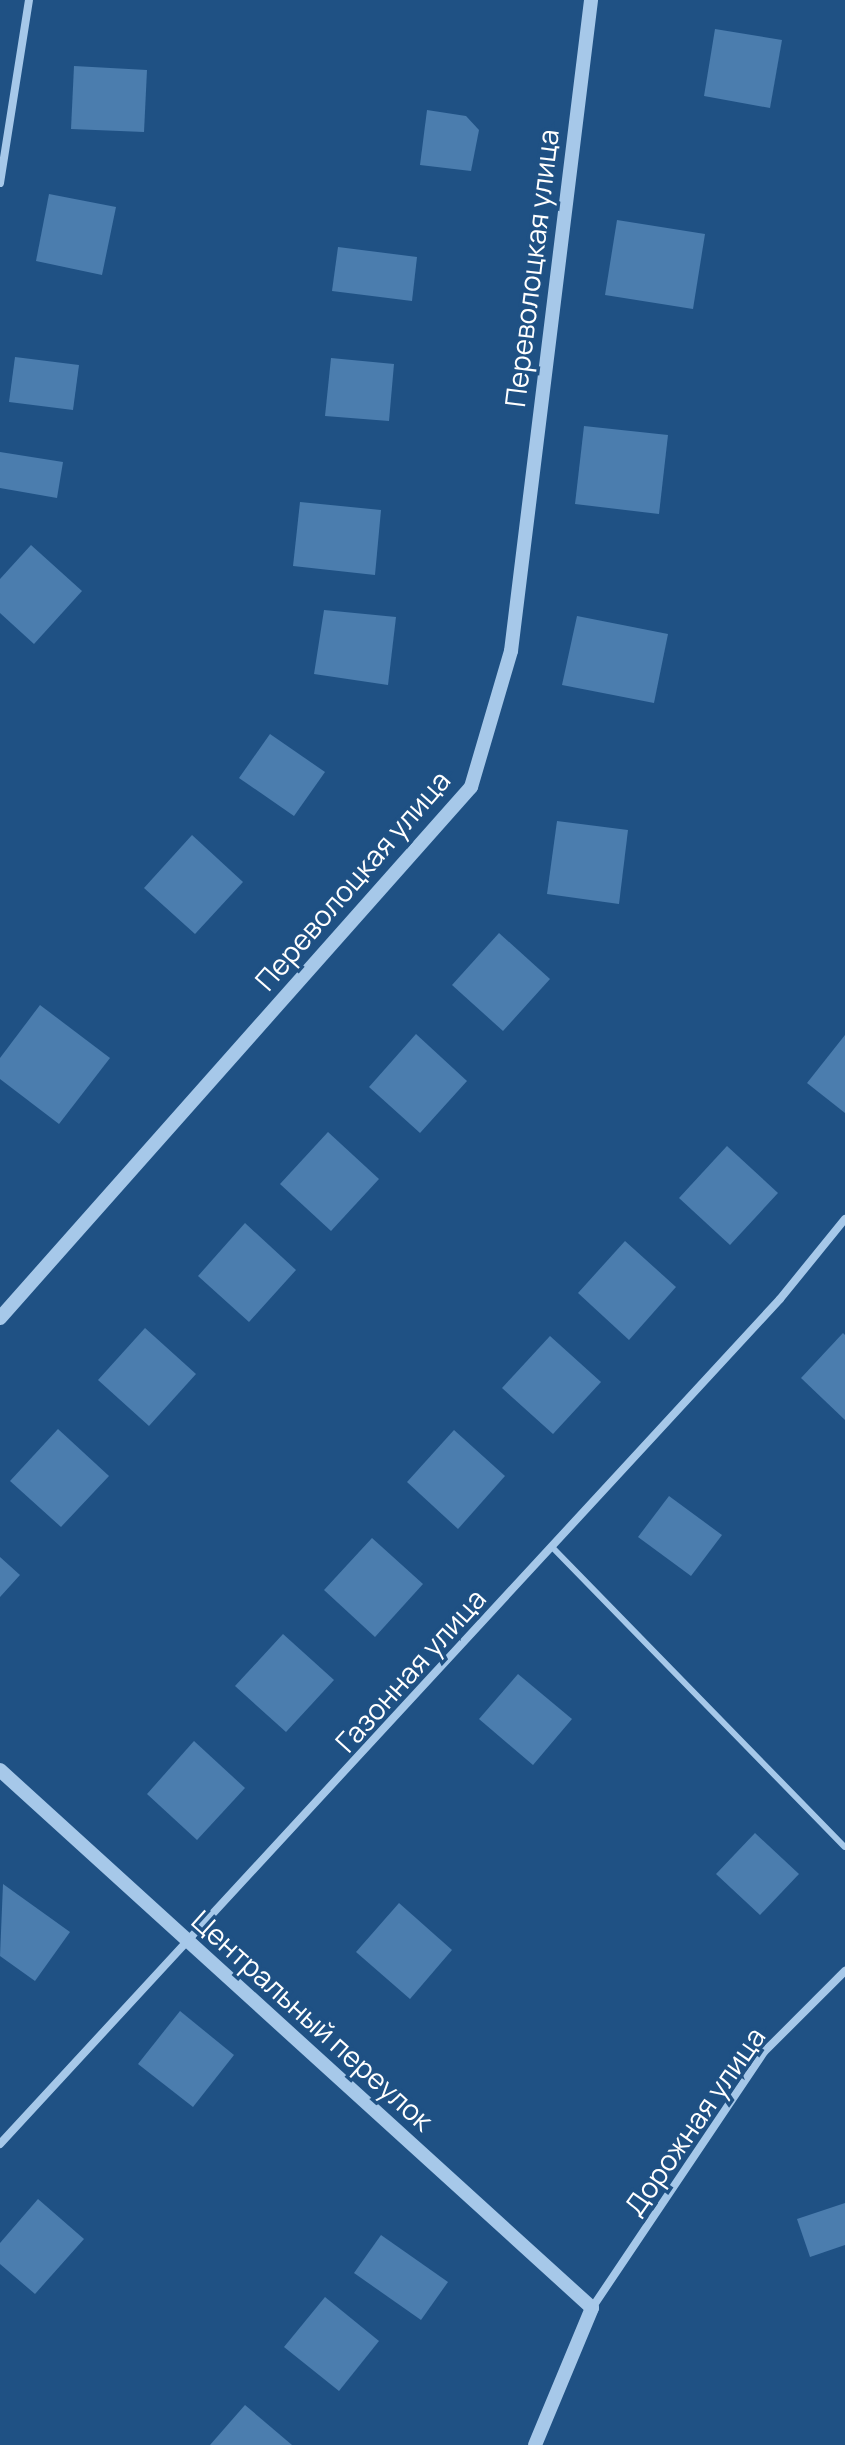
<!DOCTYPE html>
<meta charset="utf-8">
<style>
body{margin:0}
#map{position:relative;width:845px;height:2445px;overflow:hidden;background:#1f5184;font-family:Manrope,sans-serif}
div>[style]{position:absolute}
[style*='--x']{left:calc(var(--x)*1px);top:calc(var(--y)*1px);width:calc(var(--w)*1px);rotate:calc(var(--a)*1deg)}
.building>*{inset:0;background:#4b7dae}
.service>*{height:6px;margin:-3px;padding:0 3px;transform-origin:3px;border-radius:3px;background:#a6c8e9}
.minor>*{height:8px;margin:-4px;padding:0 4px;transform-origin:4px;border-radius:4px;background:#a6c8e9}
.tertiary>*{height:14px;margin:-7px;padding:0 7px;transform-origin:7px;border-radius:7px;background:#a6c8e9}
span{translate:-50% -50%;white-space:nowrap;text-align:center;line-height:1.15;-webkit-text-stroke:7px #1f5184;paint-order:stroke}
.street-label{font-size:28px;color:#fff}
</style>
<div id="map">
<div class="building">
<div style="clip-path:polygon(715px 29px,782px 40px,770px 108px,704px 96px)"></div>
<div style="clip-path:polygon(74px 66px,147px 70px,144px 132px,71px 129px)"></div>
<div style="clip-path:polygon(427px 110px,466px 116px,479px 130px,471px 171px,420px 165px)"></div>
<div style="clip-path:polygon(49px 194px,116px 207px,102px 275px,36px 261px)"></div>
<div style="clip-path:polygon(617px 220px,705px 234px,693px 309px,605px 295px)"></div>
<div style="clip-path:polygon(338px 247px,417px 257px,412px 301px,332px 291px)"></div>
<div style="clip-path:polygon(15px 357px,79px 365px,73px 410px,9px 402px)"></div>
<div style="clip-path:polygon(331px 358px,394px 364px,389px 421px,325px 416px)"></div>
<div style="clip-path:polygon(584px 426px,668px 435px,659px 514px,575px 504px)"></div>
<div style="clip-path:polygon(0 452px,63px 462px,57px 498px,0 488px)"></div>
<div style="clip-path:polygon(300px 502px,381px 510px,375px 575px,293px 566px)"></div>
<div style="clip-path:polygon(31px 545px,82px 591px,34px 644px,0 613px,0 579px)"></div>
<div style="clip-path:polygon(324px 610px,396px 617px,388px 685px,314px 674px)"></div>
<div style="clip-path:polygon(577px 616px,668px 634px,654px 703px,562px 685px)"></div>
<div style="clip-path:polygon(270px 734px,325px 772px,294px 816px,239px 778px)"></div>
<div style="clip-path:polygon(557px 821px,628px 830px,619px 904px,547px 894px)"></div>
<div style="clip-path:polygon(192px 835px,243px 882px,195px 934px,144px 888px)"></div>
<div style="clip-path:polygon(499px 933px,550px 979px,503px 1031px,452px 985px)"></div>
<div style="clip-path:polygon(40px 1005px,110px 1058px,59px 1124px,0 1079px,0 1058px)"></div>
<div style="clip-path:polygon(416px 1034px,467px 1081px,420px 1133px,369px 1087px)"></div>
<div style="clip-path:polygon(845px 1035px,845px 1113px,807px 1083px)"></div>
<div style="clip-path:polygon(328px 1132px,379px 1179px,331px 1231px,280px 1184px)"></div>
<div style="clip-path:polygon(727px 1146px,778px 1193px,730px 1245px,679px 1198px)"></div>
<div style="clip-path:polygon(245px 1223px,296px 1270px,249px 1322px,198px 1276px)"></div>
<div style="clip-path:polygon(625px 1241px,676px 1287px,629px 1340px,578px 1293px)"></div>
<div style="clip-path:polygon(145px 1328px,196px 1374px,149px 1426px,98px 1380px)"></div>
<div style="clip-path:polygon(843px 1333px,845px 1335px,845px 1420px,801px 1378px)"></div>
<div style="clip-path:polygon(550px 1336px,601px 1382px,553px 1434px,502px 1388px)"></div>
<div style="clip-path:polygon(58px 1429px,109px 1476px,61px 1527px,10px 1481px)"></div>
<div style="clip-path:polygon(454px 1430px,505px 1476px,458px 1529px,407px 1482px)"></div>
<div style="clip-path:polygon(669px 1496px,722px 1535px,691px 1576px,638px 1537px)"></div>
<div style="clip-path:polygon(372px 1538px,423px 1584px,375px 1637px,324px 1590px)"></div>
<div style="clip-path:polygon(0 1557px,20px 1575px,0 1597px)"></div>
<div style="clip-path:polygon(283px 1634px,334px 1680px,286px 1732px,235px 1686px)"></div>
<div style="clip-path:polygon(518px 1674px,572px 1719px,533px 1765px,479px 1719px)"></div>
<div style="clip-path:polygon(194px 1741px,245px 1788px,197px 1840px,147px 1794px)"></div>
<div style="clip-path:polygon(755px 1833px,799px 1874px,760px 1915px,716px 1874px)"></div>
<div style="clip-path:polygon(3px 1884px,70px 1932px,35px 1981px,0 1956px)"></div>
<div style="clip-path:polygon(399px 1903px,452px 1950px,410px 1999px,356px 1952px)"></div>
<div style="clip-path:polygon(180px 2011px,234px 2055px,193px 2107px,138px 2064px)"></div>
<div style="clip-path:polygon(38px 2199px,84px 2239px,35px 2294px,0 2264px,0 2243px)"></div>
<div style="clip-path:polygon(845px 2203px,845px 2245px,810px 2257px,797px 2219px)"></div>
<div style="clip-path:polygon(381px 2235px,448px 2282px,421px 2320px,354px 2273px)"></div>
<div style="clip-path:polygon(325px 2297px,379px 2341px,339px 2391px,284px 2347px)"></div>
<div style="clip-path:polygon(245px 2405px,292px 2445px,210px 2445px)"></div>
</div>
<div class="service">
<div style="--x:552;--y:1547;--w:419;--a:45.7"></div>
</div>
<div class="minor">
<div style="--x:0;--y:183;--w:185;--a:-81"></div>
<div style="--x:0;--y:2144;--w:1150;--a:-47.29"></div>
<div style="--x:780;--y:1299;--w:103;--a:-50.9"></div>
<div style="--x:592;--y:2308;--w:308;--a:-56.1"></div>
<div style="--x:764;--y:2052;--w:115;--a:-45"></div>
</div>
<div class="tertiary">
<div style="--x:0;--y:1318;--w:710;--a:-48.43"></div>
<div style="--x:471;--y:787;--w:142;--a:-73.6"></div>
<div style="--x:511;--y:651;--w:656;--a:-82.99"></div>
<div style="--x:0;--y:1770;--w:800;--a:42.26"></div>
<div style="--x:592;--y:2308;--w:148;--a:112.6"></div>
</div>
<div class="street-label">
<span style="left:531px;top:268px;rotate:-83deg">Переволоцкая улица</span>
<span style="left:352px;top:880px;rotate:-49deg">Переволоцкая улица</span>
<span style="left:410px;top:1670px;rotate:-48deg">Газонная улица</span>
<span style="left:313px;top:2020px;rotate:42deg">Центральный переулок</span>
<span style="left:694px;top:2121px;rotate:-55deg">Дорожная улица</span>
</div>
</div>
